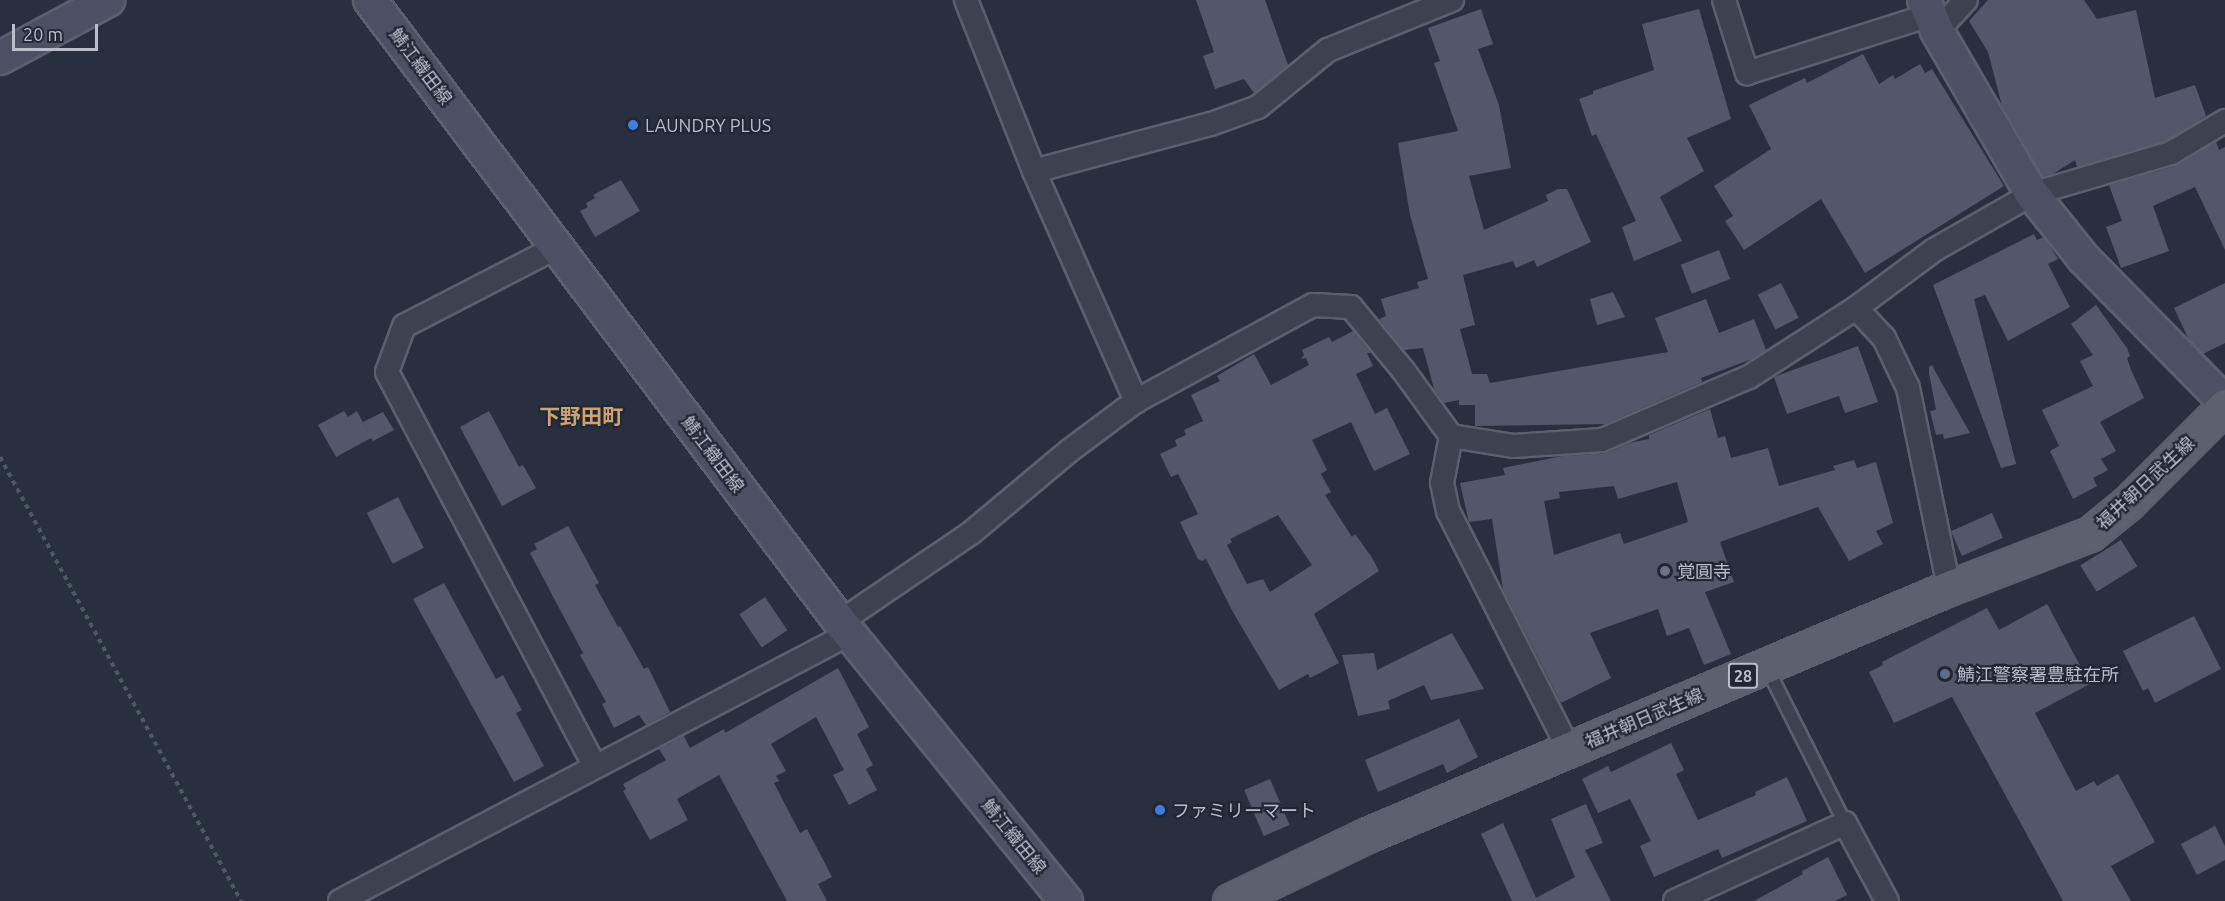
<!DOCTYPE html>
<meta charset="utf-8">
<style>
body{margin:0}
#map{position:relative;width:2225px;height:901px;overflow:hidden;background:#283040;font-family:Ubuntu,"Noto Sans JP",sans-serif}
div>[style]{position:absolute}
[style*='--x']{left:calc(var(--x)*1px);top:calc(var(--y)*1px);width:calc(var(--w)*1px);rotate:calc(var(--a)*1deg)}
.building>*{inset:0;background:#51586a;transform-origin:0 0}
.path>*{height:4px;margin-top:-2px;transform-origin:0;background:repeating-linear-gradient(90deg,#4a5b60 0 4.5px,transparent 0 9px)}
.roads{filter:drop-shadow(2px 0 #5a606d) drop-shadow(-2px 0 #5a606d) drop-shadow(0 2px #5a606d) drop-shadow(0 -2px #5a606d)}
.lane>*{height:12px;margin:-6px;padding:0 6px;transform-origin:6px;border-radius:6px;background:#3c4250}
.street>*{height:22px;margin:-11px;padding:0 11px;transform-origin:11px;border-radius:11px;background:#3c4250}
.secondary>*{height:32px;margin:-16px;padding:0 16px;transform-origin:16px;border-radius:16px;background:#4a5162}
.primary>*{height:33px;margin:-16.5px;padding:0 16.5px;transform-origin:16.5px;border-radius:16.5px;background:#5a616f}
.dots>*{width:16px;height:16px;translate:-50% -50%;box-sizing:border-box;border:3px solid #212735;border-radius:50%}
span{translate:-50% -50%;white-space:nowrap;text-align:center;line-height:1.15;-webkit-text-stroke:4.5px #212735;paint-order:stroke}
.shield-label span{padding:2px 4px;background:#212735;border:2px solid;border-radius:4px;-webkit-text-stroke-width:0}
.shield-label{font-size:16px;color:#b9beca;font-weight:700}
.street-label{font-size:18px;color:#b9beca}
.poi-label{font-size:18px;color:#b9beca}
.left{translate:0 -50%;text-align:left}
.quarter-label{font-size:21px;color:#cfa26f;font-weight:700}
.scale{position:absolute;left:12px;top:24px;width:86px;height:27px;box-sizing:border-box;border:3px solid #b9beca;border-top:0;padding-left:8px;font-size:18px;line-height:21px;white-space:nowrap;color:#b9beca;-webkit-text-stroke:4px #212735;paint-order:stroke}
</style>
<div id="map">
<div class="building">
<div style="clip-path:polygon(1196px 0,1265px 0,1288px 65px,1254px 93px,1244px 79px,1215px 89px,1203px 56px,1214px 52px)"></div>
<div style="clip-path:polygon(1988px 0,2084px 0,2097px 19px,2136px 10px,2155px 98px,2195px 85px,2206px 116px,2166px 141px,2077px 167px,2075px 160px,2053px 174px,2043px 177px,2002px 106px,1988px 52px,1969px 21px)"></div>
<div style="clip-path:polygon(1481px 9px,1493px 44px,1478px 49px,1499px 105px,1511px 168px,1469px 176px,1484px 230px,1548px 201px,1546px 195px,1558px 189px,1567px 189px,1591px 242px,1537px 267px,1534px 260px,1516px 268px,1513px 261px,1463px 275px,1475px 325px,1460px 329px,1472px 374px,1487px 374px,1490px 383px,1668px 352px,1655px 318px,1706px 299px,1719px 333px,1754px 319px,1766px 350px,1752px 359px,1701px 378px,1702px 382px,1605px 424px,1475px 426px,1475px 405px,1459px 405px,1459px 400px,1444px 403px,1434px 389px,1423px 348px,1404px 350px,1379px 319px,1386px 316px,1381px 299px,1419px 288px,1417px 282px,1428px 279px,1410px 215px,1398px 143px,1458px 131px,1434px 63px,1440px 61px,1428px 28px)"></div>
<div style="clip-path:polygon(1699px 9px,1731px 119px,1687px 138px,1704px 171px,1660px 197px,1682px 241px,1634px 261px,1622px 227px,1636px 221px,1596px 134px,1592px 136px,1579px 99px,1593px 94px,1593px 91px,1654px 70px,1642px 24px)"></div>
<div style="clip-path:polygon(1863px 54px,1879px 84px,1893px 75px,1895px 79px,1920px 64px,1925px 73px,1932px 69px,2004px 186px,1865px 273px,1821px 199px,1744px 250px,1725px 221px,1733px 216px,1714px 186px,1771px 149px,1749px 105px,1805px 78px,1807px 83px)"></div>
<div style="clip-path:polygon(2216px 142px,2219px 150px,2225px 147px,2225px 250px,2195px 187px,2153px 206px,2169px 251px,2121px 268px,2106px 227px,2122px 221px,2109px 185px,2175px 166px)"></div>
<div style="clip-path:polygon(621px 180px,640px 211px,595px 237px,580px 211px,588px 207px,586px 203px,595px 198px,593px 195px)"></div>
<div style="clip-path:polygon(2034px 234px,2037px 240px,2044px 237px,2058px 259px,2048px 264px,2070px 307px,2008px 341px,1985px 295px,1974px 299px,2016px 464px,2001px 468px,1933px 285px)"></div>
<div style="left:1719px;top:250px;width:31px;height:41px;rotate:69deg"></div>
<div style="left:1781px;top:283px;width:39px;height:26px;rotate:63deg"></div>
<div style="clip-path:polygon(2225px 283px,2225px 343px,2203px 354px,2189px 340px,2174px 308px)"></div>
<div style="clip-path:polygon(1613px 292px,1625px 317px,1597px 325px,1590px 299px)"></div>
<div style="clip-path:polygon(2096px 305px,2127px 348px,2130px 356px,2127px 358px,2131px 370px,2144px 398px,2100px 422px,2116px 451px,2101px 459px,2108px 470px,2093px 478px,2097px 486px,2073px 499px,2050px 451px,2059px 446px,2042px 410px,2093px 386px,2080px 361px,2093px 355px,2071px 324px)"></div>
<div style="clip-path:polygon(evenodd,1353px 331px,1371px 353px,1367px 353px,1373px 366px,1356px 374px,1375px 414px,1387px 408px,1410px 454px,1374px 471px,1351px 422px,1312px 440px,1327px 470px,1321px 474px,1331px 492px,1325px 495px,1352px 537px,1355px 534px,1371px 556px,1379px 571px,1314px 614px,1339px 663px,1310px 678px,1308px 674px,1279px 690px,1234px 614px,1206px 559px,1202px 561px,1198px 559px,1180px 522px,1198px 514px,1178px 474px,1171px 477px,1160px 454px,1177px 446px,1175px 440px,1186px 435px,1184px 430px,1203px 421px,1191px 395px,1220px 381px,1217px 376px,1254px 354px,1271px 385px,1309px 365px,1306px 358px,1301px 359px,1304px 355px,1302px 350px,1329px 337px,1332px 342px,1353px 331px,1278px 515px,1312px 565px,1270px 592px,1263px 579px,1247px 584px,1227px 545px,1232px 542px,1230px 539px,1278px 515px)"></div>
<div style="clip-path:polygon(1858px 346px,1878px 402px,1845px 413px,1839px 396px,1787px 414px,1774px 377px)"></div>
<div style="clip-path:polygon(1932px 365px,1935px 371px,1970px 433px,1944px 439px,1943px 434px,1936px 435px,1930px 411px,1936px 410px,1929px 373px,1929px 367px)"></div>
<div style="clip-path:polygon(evenodd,1710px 409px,1718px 438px,1725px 436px,1731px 458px,1768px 448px,1779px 486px,1835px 470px,1833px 466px,1854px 460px,1857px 468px,1876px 462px,1893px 523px,1876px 531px,1883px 544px,1849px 561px,1818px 507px,1720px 542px,1734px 582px,1705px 592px,1731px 654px,1704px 665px,1689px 628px,1667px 636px,1658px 609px,1590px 633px,1611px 678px,1561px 703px,1503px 589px,1492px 519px,1469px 522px,1460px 483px,1505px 475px,1503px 468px,1562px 456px,1607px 453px,1629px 443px,1649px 439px,1649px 435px,1710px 409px,1677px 482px,1688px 522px,1624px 544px,1620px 533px,1554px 555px,1544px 501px,1560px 498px,1559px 492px,1614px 486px,1618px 499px,1677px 482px)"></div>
<div style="clip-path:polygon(344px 411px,348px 417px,357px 411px,369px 434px,363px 422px,383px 412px,394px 430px,373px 441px,371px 438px,336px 457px,318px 425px)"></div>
<div style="clip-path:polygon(489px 411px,519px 467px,523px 465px,536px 488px,502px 506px,460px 427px)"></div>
<div style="left:398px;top:497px;width:57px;height:35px;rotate:63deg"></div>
<div style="left:1992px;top:513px;width:27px;height:45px;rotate:66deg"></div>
<div style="clip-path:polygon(568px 526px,599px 583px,595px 585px,618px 627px,620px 626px,644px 669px,648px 667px,670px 712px,646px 725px,639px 715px,614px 728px,602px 704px,606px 702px,580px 655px,583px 653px,530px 553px,537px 549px,534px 544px)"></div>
<div style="left:2121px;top:540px;width:31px;height:48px;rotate:58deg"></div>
<div style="clip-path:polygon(444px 583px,496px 679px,503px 675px,522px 710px,516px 713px,544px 766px,514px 782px,413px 599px)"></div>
<div style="left:765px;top:597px;width:40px;height:31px;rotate:56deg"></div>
<div style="clip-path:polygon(2047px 604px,2090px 684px,2035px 713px,2076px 791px,2094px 781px,2097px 786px,2118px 774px,2155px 842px,2111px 866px,2131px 901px,2063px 901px,1952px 697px,1894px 723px,1869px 672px,1883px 665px,1882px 662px,1987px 608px,1999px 630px)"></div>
<div style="clip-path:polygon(2194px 616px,2221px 669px,2155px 703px,2148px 688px,2143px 691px,2123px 651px)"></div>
<div style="clip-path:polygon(1452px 633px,1484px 689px,1431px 700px,1424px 685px,1388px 701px,1390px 709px,1358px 716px,1342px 655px,1374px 653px,1377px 670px)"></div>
<div style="clip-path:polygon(838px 668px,869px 727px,857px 734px,873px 765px,866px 769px,877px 790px,849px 805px,833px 775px,844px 770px,816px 717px,771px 744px,786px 771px,776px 776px,779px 781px,774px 783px,800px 833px,807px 829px,832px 877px,818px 884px,827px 901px,787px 901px,719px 775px,677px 799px,688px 820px,650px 840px,623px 791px,626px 789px,623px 784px,666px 760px,659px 749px,684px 736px,690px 748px,724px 729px,725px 733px)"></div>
<div style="clip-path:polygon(1459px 719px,1478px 757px,1447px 773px,1443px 764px,1378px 792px,1365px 760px)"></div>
<div style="clip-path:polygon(1671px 743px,1684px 770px,1676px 774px,1698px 820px,1756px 795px,1755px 792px,1787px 777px,1807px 821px,1722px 858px,1718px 849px,1654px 877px,1640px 846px,1651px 841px,1630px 799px,1598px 813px,1582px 779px,1608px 766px,1611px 772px)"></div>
<div style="left:1270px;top:779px;width:50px;height:28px;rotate:67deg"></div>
<div style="clip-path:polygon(1586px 804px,1603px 843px,1585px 850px,1611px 901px,1512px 901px,1481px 834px,1503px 823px,1536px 898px,1575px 877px,1551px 819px)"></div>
<div style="clip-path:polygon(2215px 826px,2225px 846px,2225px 860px,2197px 875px,2181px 844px)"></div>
<div style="clip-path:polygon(1828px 857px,1847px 895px,1835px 901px,1754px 901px,1803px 874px,1802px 871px)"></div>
</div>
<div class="path">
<div style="--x:0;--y:457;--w:505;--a:61.51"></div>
</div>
<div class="roads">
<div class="lane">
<div style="--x:1766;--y:666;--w:176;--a:63.3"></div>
</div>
<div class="street">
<div style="--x:966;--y:0;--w:184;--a:68.3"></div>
<div style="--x:1034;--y:171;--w:252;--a:66.1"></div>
<div style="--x:1724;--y:0;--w:77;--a:72.5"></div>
<div style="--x:1747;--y:73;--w:192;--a:-17.6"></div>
<div style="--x:1937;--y:31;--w:42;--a:-46.9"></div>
<div style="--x:1034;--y:171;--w:183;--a:-14.9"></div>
<div style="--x:1211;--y:124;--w:50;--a:-19.9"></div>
<div style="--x:1258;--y:107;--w:90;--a:-39.2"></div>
<div style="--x:1328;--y:50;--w:134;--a:-22"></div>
<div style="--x:557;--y:247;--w:172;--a:152.7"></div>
<div style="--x:404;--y:326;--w:49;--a:110.3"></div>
<div style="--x:387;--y:372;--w:446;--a:62.2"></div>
<div style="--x:1856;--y:308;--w:41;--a:47"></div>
<div style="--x:1884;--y:338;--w:55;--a:64.4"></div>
<div style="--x:1908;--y:388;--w:204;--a:78.4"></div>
<div style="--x:1451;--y:436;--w:48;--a:100.8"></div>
<div style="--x:1442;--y:483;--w:29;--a:78"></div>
<div style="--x:1448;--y:511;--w:267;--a:63.1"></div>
<div style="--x:340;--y:901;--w:570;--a:-27.69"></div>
<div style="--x:845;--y:636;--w:15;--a:-110"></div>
<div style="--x:840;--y:622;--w:158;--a:-34.2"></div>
<div style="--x:971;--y:533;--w:128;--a:-39.9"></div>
<div style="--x:1069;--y:451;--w:84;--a:-36.7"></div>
<div style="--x:1136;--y:401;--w:201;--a:-28.5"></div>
<div style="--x:1313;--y:305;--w:38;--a:3"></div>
<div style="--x:1351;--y:307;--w:82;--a:50.5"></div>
<div style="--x:1403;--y:370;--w:82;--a:54"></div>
<div style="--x:1451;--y:436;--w:64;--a:9"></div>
<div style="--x:1514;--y:446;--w:88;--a:-3.9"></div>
<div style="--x:1602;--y:440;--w:160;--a:-23.2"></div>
<div style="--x:1749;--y:377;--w:127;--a:-32.8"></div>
<div style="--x:1856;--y:308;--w:97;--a:-36.6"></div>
<div style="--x:1934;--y:250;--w:113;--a:-29.7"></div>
<div style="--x:2032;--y:194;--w:145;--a:-16.4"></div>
<div style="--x:2171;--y:153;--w:63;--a:-30.7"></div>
<div style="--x:1675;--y:901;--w:187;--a:-24.6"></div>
<div style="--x:1845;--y:823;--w:89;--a:61.7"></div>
</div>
<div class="secondary">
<div style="--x:370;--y:0;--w:780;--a:52.92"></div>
<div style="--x:840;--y:622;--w:359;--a:51"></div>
<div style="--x:1924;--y:0;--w:34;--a:67"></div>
<div style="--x:1937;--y:31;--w:189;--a:59.8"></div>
<div style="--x:2032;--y:194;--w:83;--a:51.3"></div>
<div style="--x:2084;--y:259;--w:201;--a:45.4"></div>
<div style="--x:0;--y:58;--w:123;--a:-28.2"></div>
</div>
<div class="primary">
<div style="--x:1230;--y:901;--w:150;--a:-25.7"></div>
<div style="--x:1365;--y:836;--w:634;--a:-23.01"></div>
<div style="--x:1949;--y:588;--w:151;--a:-21"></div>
<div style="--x:2090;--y:534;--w:49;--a:-39.2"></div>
<div style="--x:2128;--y:503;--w:137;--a:-45"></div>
</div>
</div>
<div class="dots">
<div style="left:633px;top:125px;background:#3f7fe0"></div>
<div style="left:1665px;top:571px;background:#6b7280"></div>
<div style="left:1945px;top:674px;background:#5c6f8a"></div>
<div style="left:1160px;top:810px;background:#3f7fe0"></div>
</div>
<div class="shield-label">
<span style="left:1743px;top:676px">28</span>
</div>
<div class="street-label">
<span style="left:421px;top:66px;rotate:53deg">鯖江織田線</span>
<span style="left:713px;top:454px;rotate:53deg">鯖江織田線</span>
<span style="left:2145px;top:483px;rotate:-43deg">福井朝日武生線</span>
<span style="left:1644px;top:718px;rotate:-23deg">福井朝日武生線</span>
<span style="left:1014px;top:836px;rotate:51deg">鯖江織田線</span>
</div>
<div class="poi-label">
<span class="left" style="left:645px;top:125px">LAUNDRY PLUS</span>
<span class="left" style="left:1677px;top:571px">覚圓寺</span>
<span class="left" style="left:1957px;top:674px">鯖江警察署豊駐在所</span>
<span class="left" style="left:1172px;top:810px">ファミリーマート</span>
</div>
<div class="quarter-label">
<span style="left:581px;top:416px">下野田町</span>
</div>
<div class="scale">20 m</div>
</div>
